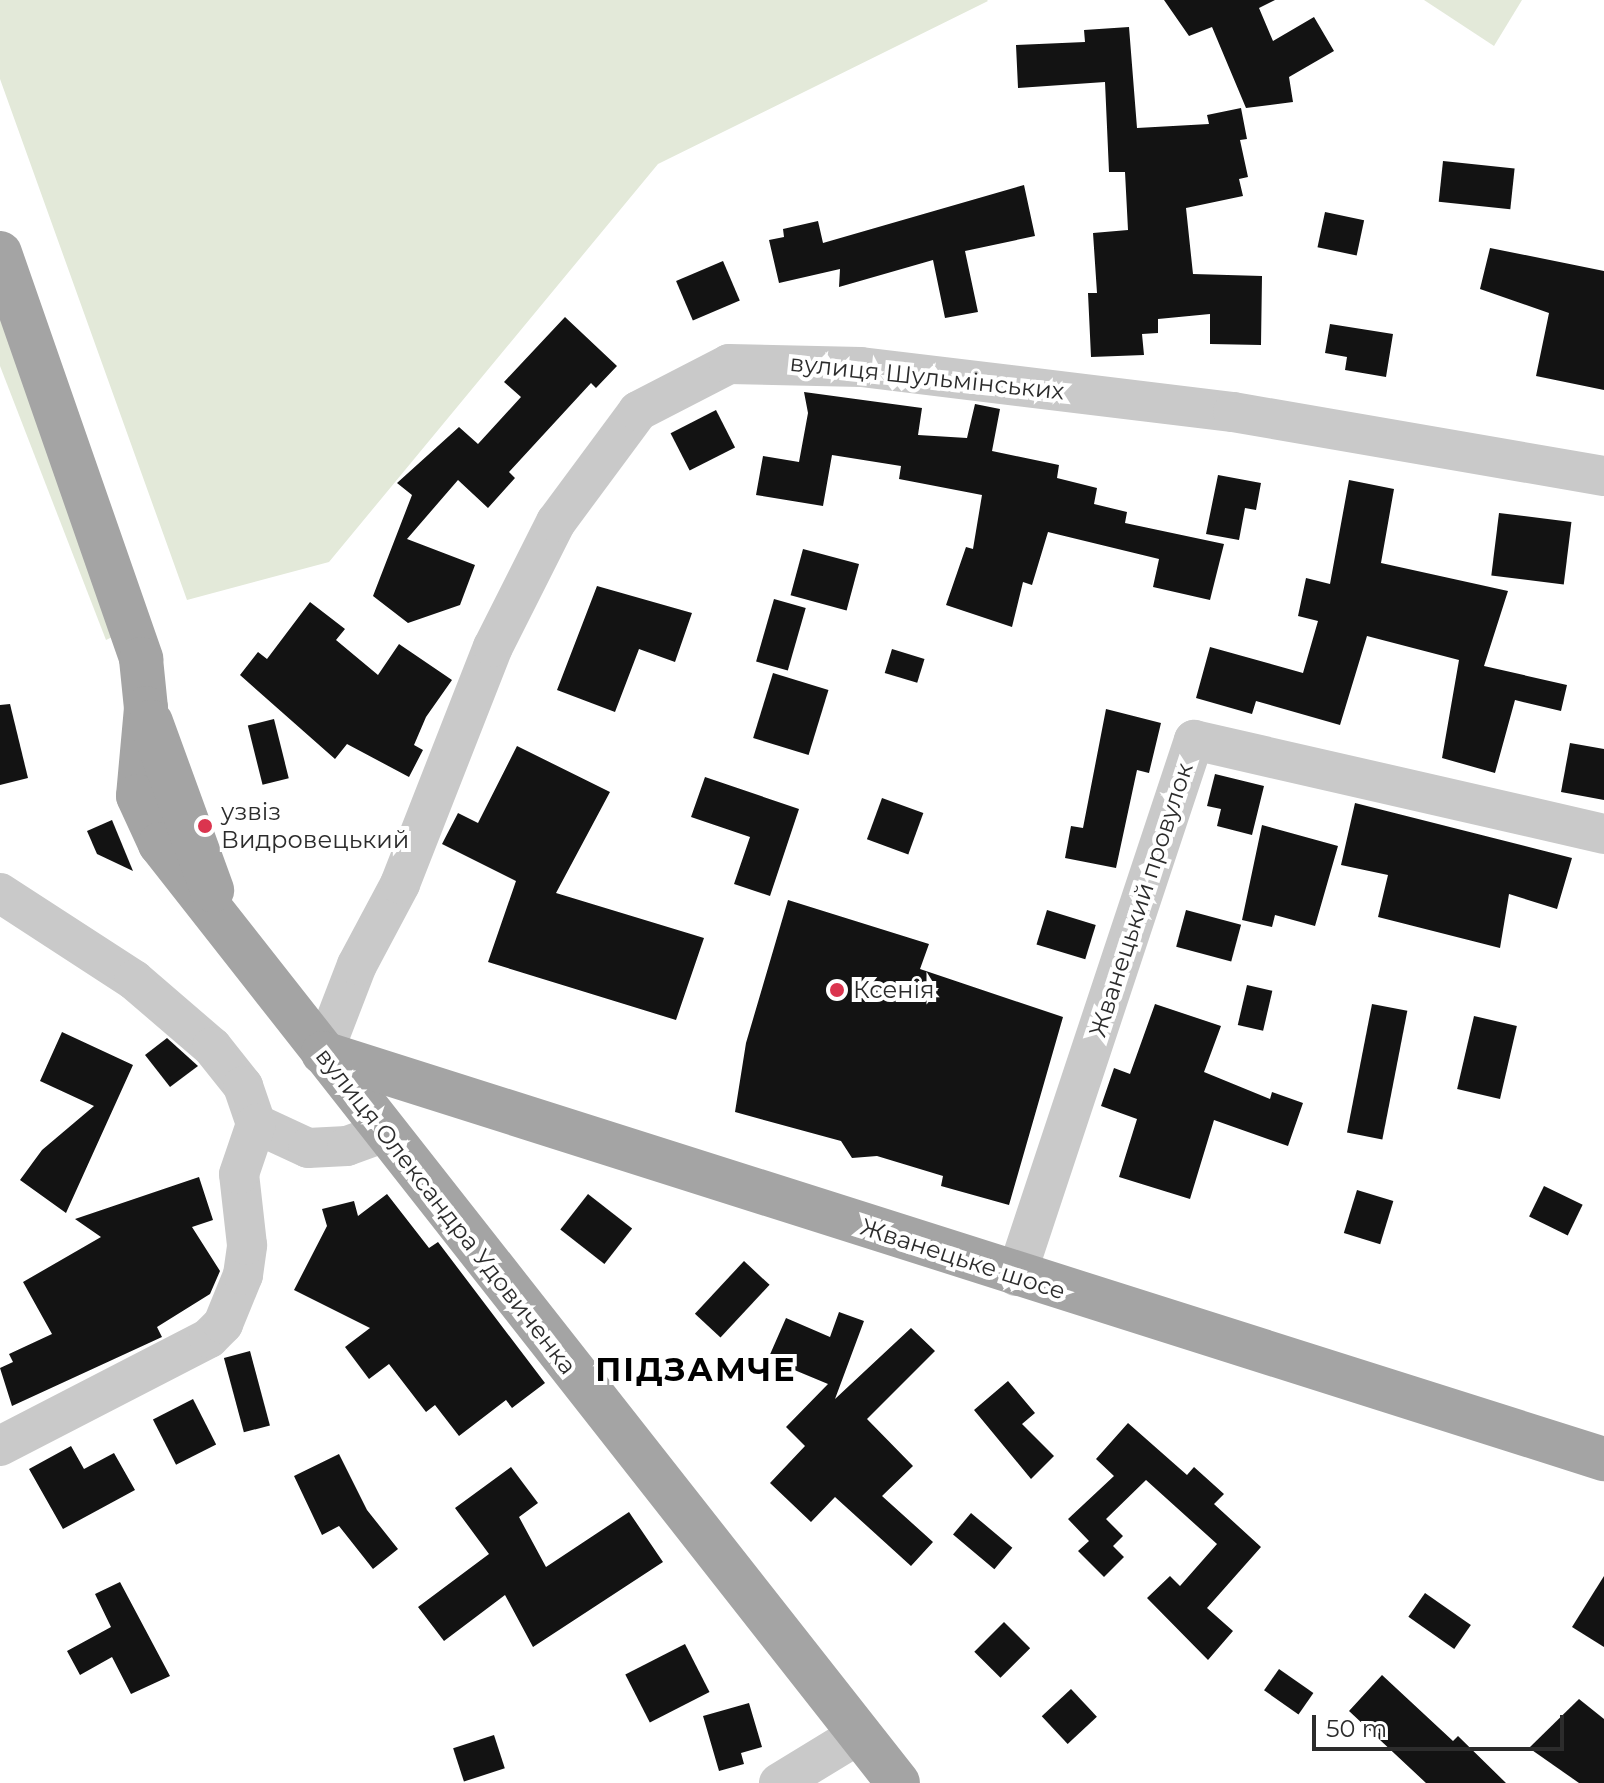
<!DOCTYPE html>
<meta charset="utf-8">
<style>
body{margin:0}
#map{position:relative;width:1604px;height:1783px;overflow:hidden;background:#fff;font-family:Montserrat,sans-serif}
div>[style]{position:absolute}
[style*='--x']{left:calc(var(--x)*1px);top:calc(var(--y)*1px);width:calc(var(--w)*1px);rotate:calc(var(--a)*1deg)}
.green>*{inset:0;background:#e3e9d9}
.building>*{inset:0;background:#131313;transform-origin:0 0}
.minor>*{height:40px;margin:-20px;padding:0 20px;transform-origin:20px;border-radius:20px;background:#c9c9c9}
.major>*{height:44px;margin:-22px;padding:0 22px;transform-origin:22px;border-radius:22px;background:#a4a4a4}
.dots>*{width:22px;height:22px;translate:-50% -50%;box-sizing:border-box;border:4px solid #fff;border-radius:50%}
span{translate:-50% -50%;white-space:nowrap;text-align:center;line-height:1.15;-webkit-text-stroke:8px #fff;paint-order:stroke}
.street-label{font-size:24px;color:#2c2c2c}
.poi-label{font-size:24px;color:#2c2c2c}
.left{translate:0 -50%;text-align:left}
.district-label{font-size:32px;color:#000;font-weight:700;letter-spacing:2px}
.scale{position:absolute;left:1312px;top:1715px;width:252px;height:36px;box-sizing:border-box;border:4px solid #2c2c2c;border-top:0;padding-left:10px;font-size:24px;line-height:28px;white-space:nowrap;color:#2c2c2c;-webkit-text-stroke:6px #fff;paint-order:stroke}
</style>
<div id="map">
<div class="green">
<div style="clip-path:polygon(0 0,987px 0,988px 1px,658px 164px,329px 562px,187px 600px,0 79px)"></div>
<div style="clip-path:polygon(1424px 0,1522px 0,1494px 46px)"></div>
<div style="clip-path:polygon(0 296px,131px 628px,106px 640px,0 366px)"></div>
</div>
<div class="building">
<div style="clip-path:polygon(1164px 0,1275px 0,1259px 8px,1273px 41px,1314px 17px,1334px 51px,1289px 77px,1293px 102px,1246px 108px,1212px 27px,1189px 36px)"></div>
<div style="clip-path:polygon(1129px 27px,1137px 128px,1209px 124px,1207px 115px,1241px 108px,1247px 139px,1240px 140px,1248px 177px,1239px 179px,1243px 196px,1186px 208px,1193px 274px,1262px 276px,1261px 345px,1210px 344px,1210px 314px,1158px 319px,1158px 333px,1142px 334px,1144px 355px,1091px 357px,1088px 293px,1097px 293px,1093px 233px,1128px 230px,1125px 172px,1109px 172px,1105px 82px,1018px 88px,1016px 45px,1085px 42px,1084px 30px)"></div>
<div style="left:1443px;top:161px;width:72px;height:41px;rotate:6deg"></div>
<div style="clip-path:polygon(1024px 185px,1035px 236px,965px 251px,978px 312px,945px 318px,933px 260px,839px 287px,840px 269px,779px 283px,769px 240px,784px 237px,783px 229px,818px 221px,823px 243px)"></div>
<div style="left:1325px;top:212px;width:40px;height:36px;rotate:12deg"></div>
<div style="clip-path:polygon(1490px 248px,1604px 271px,1604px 390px,1536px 376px,1549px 313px,1480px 289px)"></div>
<div style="left:723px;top:261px;width:43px;height:51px;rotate:67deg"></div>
<div style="clip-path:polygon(565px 317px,617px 366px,596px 388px,591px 383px,509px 472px,515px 478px,488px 508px,458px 480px,407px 539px,475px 565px,460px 605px,408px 623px,373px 596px,412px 495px,397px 483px,459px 427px,478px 444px,521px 397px,504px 382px)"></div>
<div style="clip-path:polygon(1330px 324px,1393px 334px,1386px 377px,1345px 370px,1347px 357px,1325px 353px)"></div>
<div style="clip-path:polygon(804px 392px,922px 408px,918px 435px,967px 438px,975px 404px,1000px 409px,992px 451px,1059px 465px,1057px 478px,1097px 488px,1094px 504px,1127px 512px,1125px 523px,1224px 544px,1210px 600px,1153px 587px,1159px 559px,1048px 532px,1032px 585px,1023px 582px,1012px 627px,946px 605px,966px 547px,973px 549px,982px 495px,899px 479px,901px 466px,832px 455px,823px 506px,756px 495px,763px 456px,799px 462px,808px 413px)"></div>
<div style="left:716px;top:410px;width:42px;height:51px;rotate:63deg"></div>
<div style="clip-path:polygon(1218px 475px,1261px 483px,1256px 510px,1245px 508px,1239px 540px,1206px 534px)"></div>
<div style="clip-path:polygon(1349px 480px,1394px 489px,1381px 563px,1508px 591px,1484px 666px,1567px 685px,1561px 711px,1515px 700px,1495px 773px,1442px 758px,1459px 660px,1367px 636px,1340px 725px,1256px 701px,1252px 714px,1196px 698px,1210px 647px,1303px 673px,1318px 621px,1298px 616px,1306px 578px,1330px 584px)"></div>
<div style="left:1499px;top:513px;width:73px;height:63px;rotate:7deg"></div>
<div style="left:803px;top:549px;width:58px;height:48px;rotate:15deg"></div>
<div style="clip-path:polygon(597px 586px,692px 613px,675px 662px,639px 649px,615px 712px,557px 690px)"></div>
<div style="left:774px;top:599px;width:33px;height:65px;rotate:16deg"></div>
<div style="clip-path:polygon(310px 602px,345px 629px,336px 640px,378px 675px,399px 644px,452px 680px,426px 717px,414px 745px,423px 750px,409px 777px,347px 744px,335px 759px,240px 675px,258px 652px,267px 659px)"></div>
<div style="left:892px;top:649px;width:34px;height:25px;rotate:17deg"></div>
<div style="left:773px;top:673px;width:58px;height:68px;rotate:17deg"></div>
<div style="clip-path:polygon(10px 704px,28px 778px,0 785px,0 705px)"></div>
<div style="clip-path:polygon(1106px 709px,1161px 723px,1149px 773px,1137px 770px,1116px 868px,1065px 858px,1071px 826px,1083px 828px)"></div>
<div style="left:274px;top:719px;width:61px;height:27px;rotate:76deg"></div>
<div style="clip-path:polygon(1570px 743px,1604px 749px,1604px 800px,1561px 792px)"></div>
<div style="clip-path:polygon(517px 746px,610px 792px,556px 893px,704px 938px,676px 1020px,488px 962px,516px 881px,442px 844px,458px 813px,478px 823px)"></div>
<div style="clip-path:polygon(1215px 774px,1264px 786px,1252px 835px,1217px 826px,1221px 809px,1207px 806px)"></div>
<div style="clip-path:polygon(705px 777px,799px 809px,770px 896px,734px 884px,750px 837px,691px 817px)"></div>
<div style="left:882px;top:798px;width:44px;height:44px;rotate:20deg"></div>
<div style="clip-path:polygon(1355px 803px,1572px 858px,1557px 909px,1509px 894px,1500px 948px,1378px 917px,1388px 875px,1341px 865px)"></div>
<div style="clip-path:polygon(112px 820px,133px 871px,97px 854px,87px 831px)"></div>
<div style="clip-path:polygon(1262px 825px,1338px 846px,1315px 926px,1275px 915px,1272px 927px,1242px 920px)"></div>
<div style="clip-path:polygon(788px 900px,929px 944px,920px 969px,1063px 1017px,1009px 1205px,941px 1186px,943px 1176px,877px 1156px,852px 1158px,841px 1141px,735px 1112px,746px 1043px)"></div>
<div style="left:1047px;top:910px;width:51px;height:36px;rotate:17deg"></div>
<div style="left:1186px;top:910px;width:57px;height:38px;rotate:15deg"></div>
<div style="left:1247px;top:985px;width:26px;height:41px;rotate:13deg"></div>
<div style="clip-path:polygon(1155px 1004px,1221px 1026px,1204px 1072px,1270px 1099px,1272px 1092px,1303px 1103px,1288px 1146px,1214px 1120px,1190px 1199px,1119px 1177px,1137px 1119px,1101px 1106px,1114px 1068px,1130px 1074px)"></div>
<div style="left:1372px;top:1004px;width:36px;height:131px;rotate:11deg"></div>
<div style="left:1474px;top:1016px;width:44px;height:75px;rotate:13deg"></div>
<div style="clip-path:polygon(62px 1032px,133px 1065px,66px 1213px,20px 1180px,42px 1150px,94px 1106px,40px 1081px)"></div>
<div style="clip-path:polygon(167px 1038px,198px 1066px,170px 1087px,145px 1055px)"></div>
<div style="clip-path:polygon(199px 1177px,213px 1220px,192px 1227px,220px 1271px,210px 1294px,157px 1327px,162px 1337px,12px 1406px,0 1368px,13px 1362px,9px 1354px,52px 1334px,23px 1282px,101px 1237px,75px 1219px)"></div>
<div style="left:1544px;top:1186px;width:43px;height:34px;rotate:26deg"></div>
<div style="left:1357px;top:1190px;width:38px;height:45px;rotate:17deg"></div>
<div style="clip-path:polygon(387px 1194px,429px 1248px,438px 1242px,545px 1383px,512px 1408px,506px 1400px,459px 1436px,435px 1405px,426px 1412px,389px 1364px,369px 1379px,345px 1347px,370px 1328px,294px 1290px,327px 1226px,322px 1209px,354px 1201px,358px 1216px)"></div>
<div style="left:588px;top:1194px;width:56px;height:45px;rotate:38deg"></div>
<div style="left:744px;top:1261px;width:35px;height:72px;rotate:43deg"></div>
<div style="clip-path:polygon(839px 1312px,864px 1321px,835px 1399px,911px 1328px,935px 1351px,867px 1419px,913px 1466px,882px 1496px,933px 1542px,911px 1566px,835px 1497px,811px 1522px,770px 1483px,805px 1446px,786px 1427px,828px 1384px,768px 1359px,786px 1318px,830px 1337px)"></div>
<div style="left:250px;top:1351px;width:77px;height:27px;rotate:75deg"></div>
<div style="clip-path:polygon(1008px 1381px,1035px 1413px,1022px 1424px,1054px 1456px,1031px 1479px,974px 1410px)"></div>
<div style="left:193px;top:1399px;width:51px;height:45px;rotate:63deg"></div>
<div style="clip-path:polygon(1128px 1423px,1187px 1475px,1194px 1467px,1224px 1494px,1214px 1504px,1261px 1547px,1207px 1608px,1233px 1631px,1208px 1660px,1147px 1598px,1170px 1576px,1180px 1586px,1217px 1544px,1146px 1480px,1106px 1519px,1123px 1536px,1113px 1546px,1124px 1557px,1104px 1577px,1078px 1551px,1089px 1541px,1068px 1519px,1114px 1476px,1096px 1459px)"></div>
<div style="clip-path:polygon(71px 1446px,84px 1469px,114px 1453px,135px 1490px,63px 1529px,29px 1469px)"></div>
<div style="clip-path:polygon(339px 1454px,367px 1510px,398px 1549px,373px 1569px,339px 1526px,322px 1535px,294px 1476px)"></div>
<div style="clip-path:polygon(511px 1467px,538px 1503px,519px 1517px,546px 1567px,629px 1512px,663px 1562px,533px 1647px,505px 1595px,444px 1641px,418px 1607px,489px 1554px,455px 1508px)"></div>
<div style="left:971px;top:1513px;width:54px;height:28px;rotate:40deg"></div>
<div style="clip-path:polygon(1604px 1576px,1604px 1647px,1572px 1627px)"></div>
<div style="clip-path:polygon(120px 1582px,170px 1676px,131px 1694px,112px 1657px,80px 1675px,67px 1651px,111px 1627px,95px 1594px)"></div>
<div style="left:1425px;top:1593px;width:56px;height:29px;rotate:35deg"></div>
<div style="left:1004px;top:1622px;width:37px;height:42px;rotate:45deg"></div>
<div style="left:685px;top:1644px;width:54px;height:67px;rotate:63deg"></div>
<div style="left:1279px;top:1669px;width:42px;height:26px;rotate:35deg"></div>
<div style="clip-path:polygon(1382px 1675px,1453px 1741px,1458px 1736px,1506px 1783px,1426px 1783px,1349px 1711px)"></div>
<div style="left:1071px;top:1689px;width:38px;height:40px;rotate:47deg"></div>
<div style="clip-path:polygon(1579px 1699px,1604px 1719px,1604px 1783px,1579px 1783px,1529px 1748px)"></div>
<div style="clip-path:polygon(749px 1703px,762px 1747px,741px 1753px,744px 1764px,719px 1771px,703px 1716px)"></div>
<div style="left:494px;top:1735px;width:35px;height:43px;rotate:72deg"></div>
</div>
<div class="minor">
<div style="--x:0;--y:893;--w:160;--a:33"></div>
<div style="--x:134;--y:980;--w:103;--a:40.7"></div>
<div style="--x:212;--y:1047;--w:50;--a:51.5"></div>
<div style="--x:243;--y:1086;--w:40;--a:71.1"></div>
<div style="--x:256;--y:1124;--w:57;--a:24.8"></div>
<div style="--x:308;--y:1148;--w:39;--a:-3"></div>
<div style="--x:347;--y:1146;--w:38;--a:-20"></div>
<div style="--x:323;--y:1053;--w:94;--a:-68.9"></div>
<div style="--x:357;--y:965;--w:92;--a:-62"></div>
<div style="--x:400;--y:884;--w:255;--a:-68.6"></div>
<div style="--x:493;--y:647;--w:140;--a:-63.3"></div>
<div style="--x:556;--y:522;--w:138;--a:-53.5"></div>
<div style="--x:638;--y:411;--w:102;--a:-27.3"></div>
<div style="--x:729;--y:364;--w:132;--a:1.3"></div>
<div style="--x:861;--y:367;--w:375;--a:6.9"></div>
<div style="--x:1233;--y:412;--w:376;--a:9.8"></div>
<div style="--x:1016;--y:1276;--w:565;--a:-71.63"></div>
<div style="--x:1194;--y:740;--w:421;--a:12.9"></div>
<div style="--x:0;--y:1446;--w:235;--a:-27.3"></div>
<div style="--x:209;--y:1338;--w:20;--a:-45"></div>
<div style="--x:223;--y:1324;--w:53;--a:-67.8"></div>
<div style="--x:243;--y:1275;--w:30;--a:-82"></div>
<div style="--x:247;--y:1245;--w:71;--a:-96.4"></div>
<div style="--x:239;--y:1174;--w:53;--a:-71.2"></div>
<div style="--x:779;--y:1783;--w:92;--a:-31.3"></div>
</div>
<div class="major">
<div style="--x:0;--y:253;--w:430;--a:70.8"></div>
<div style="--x:141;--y:659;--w:49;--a:84.2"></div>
<div style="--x:146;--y:708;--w:88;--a:95.2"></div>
<div style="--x:138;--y:796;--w:53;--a:65.4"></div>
<div style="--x:160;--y:844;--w:1194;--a:51.83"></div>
<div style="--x:151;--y:722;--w:179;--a:70"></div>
<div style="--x:323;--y:1053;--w:1344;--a:17.59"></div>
</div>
<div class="dots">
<div style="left:205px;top:826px;background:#db354f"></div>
<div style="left:837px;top:990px;background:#db354f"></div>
</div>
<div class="street-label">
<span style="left:927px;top:377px;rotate:6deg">вулиця Шульмінських</span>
<span style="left:1141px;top:900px;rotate:-72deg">Жванецький провулок</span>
<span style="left:446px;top:1211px;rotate:52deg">вулиця Олександра Удовиченка</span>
<span style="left:963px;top:1259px;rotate:18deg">Жванецьке шосе</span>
</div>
<div class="poi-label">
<span class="left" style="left:221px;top:826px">узвіз<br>Видровецький</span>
<span class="left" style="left:853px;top:990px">Ксенія</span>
</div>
<div class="district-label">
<span style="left:696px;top:1370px">ПІДЗАМЧЕ</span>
</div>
<div class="scale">50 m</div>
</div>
